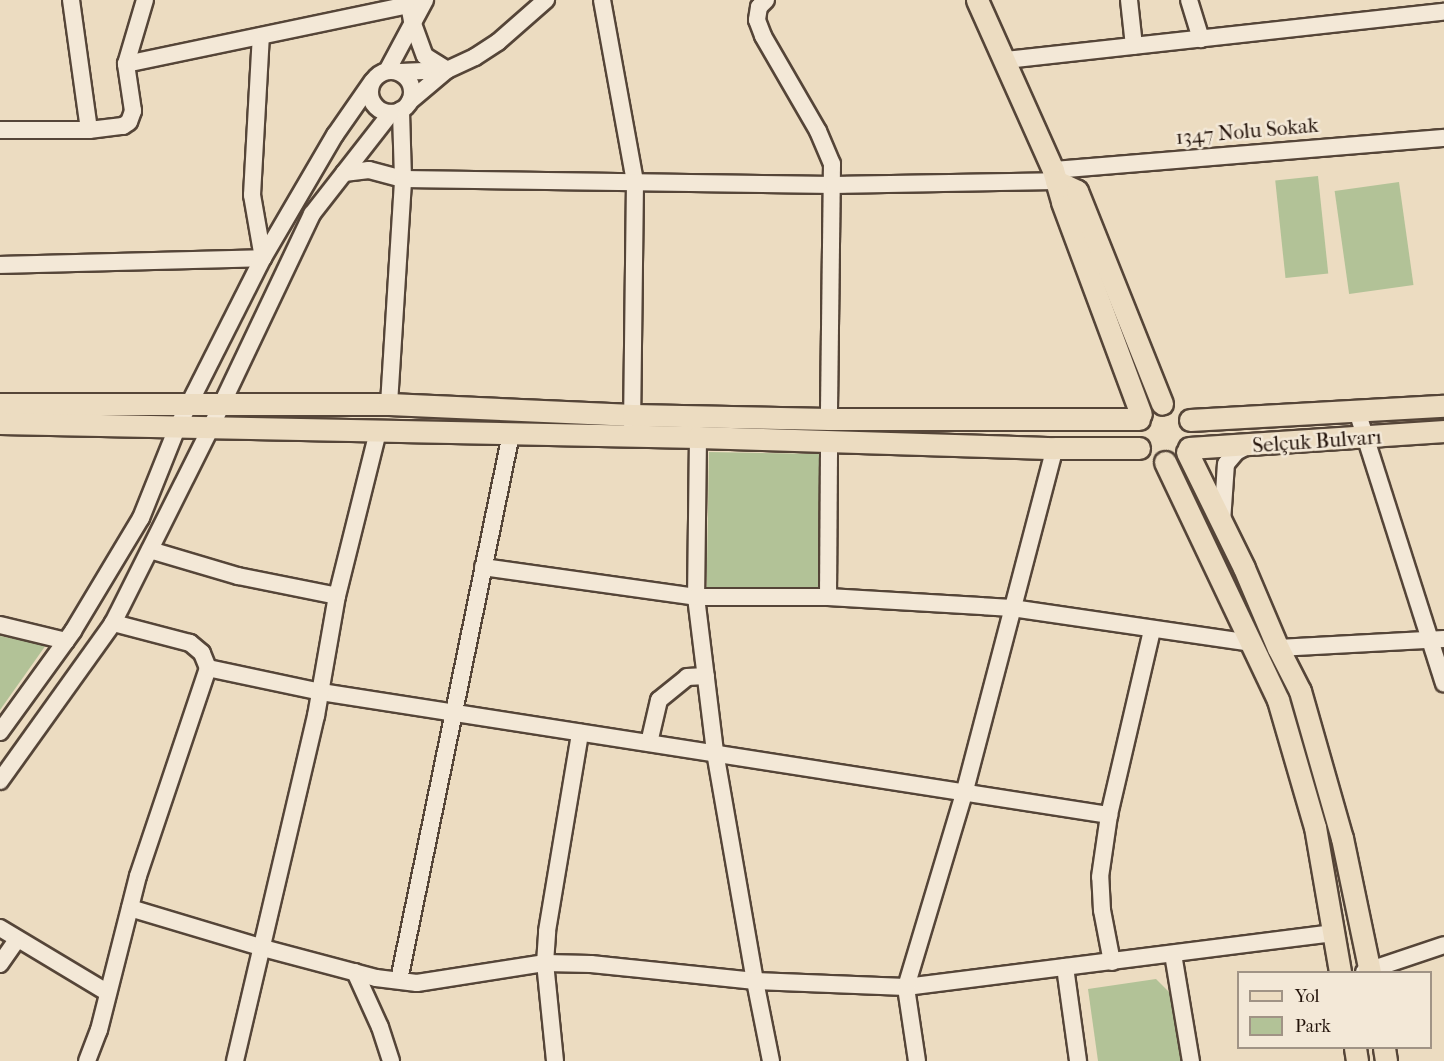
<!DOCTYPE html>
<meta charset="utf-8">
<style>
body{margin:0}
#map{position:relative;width:1444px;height:1061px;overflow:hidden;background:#ecdcc1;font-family:"IM FELL French Canon",serif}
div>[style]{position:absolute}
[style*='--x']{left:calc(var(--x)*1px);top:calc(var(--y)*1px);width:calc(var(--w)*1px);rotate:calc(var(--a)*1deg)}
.green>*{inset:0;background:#b2c297;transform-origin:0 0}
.roads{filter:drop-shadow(2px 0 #554538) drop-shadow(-2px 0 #554538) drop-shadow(0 2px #554538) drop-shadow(0 -2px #554538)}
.minor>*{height:16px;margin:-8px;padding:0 8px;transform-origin:8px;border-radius:8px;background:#f3e8d7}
.minor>.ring{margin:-8px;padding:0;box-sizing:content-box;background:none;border:16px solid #f3e8d7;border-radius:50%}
.major>*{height:21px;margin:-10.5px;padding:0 10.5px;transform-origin:10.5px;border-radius:10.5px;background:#ecdcc1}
span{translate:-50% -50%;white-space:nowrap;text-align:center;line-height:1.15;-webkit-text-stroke:5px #f3e8d7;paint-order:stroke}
.street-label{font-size:21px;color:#23130a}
.legend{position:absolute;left:1237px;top:971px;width:195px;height:78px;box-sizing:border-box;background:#f3e8d7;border:2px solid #a09385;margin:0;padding:8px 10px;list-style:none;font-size:18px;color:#23130a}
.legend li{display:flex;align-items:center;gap:12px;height:30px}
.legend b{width:30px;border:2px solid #a09385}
</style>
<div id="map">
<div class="green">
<div style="left:1318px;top:176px;width:98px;height:43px;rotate:84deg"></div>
<div style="left:1399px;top:182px;width:104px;height:65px;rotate:82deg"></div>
<div style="left:709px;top:452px;width:114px;height:137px;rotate:1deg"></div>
<div style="clip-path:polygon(0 636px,46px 645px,0 710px)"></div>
<div style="clip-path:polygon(1156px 979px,1171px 994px,1182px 1061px,1098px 1061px,1088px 989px)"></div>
</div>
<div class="roads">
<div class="minor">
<div style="--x:71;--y:0;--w:131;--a:82.1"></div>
<div style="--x:408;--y:0;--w:21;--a:79"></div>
<div style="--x:412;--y:21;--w:37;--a:70"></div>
<div style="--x:425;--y:56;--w:26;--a:32"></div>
<div style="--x:602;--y:0;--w:185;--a:79.7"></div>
<div style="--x:635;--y:182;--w:243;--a:90.7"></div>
<div style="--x:766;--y:0;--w:10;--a:135"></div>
<div style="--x:759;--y:7;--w:13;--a:99"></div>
<div style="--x:757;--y:20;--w:17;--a:69"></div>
<div style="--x:763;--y:36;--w:110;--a:59.9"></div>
<div style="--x:818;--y:131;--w:36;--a:67"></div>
<div style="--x:832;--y:164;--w:255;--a:90.7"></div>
<div style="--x:1129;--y:0;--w:46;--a:83.8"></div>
<div style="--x:1189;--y:0;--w:41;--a:72.9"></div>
<div style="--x:1006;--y:60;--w:441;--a:-6.3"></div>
<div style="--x:126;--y:64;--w:289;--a:-11.8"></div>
<div class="ring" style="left:370px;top:71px;width:26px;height:26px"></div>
<div style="--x:387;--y:71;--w:81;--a:-61.8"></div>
<div style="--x:400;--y:72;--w:47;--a:-2.4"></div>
<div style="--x:410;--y:101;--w:48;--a:-40"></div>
<div style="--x:447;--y:70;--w:31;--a:-25"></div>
<div style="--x:475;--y:57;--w:27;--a:-33"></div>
<div style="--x:498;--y:42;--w:64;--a:-41.2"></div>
<div style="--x:0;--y:130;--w:89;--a:0"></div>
<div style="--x:89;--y:130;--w:34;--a:-7"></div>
<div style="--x:123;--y:126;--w:7;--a:-34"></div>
<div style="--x:129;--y:122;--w:12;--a:-70"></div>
<div style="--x:133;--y:111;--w:48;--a:-98.5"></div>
<div style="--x:126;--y:64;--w:67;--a:-73.5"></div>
<div style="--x:1053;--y:170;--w:392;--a:-4.7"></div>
<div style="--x:344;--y:173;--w:25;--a:-7"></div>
<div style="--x:369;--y:170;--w:35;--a:15"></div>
<div style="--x:403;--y:179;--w:431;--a:0.8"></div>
<div style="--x:834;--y:185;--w:222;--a:-1"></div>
<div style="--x:0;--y:265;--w:263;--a:-1.5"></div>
<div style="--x:263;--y:258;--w:64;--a:-99.9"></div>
<div style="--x:252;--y:195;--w:159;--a:-86.8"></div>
<div style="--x:389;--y:404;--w:225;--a:-86.4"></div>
<div style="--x:403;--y:179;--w:69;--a:-91.7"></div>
<div style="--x:1357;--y:411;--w:286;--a:72.3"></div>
<div style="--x:698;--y:437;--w:160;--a:90.7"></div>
<div style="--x:696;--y:597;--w:156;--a:83"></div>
<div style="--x:715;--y:752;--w:232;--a:80.1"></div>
<div style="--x:755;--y:981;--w:82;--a:78.7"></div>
<div style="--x:1222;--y:522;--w:58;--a:-86.1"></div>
<div style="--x:1226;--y:464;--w:16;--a:-50"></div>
<div style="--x:1236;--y:452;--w:15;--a:-28"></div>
<div style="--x:150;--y:550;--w:92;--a:16.5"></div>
<div style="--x:238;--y:576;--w:101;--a:11.4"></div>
<div style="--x:483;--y:567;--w:215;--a:8"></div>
<div style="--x:696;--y:597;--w:132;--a:0"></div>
<div style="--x:828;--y:597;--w:184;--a:3.4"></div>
<div style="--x:1012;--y:608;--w:243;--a:8.3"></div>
<div style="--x:828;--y:597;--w:157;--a:-89.6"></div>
<div style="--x:0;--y:625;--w:68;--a:13.6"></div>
<div style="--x:1278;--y:648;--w:166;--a:-3.1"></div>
<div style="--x:208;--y:668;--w:116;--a:12"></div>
<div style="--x:321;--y:692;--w:798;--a:8.87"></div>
<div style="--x:0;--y:732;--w:125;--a:-54.1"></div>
<div style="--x:73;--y:631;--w:132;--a:-59"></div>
<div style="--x:141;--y:518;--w:97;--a:-68.2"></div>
<div style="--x:177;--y:428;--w:191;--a:-63.2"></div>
<div style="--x:263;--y:258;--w:143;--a:-59.7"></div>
<div style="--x:335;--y:135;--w:65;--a:-55.1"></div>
<div style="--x:649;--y:743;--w:44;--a:-76.9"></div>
<div style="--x:659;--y:700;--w:36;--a:-39"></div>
<div style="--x:687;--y:677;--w:19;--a:-3"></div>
<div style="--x:0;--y:781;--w:194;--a:-54.4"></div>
<div style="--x:113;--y:623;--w:217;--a:-63.4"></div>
<div style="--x:210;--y:429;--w:238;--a:-64.6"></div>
<div style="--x:312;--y:214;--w:128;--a:-52"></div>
<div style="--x:130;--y:908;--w:139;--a:16.7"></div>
<div style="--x:263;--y:948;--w:117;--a:14.9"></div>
<div style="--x:376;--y:978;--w:41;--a:7"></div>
<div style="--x:417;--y:983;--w:130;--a:-8.9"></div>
<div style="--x:545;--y:963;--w:46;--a:1.2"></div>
<div style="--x:591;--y:964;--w:165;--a:5.9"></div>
<div style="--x:755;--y:981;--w:151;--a:2.3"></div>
<div style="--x:906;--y:987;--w:429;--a:-7.2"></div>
<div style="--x:0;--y:928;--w:126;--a:31"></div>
<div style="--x:1173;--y:954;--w:109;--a:80.5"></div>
<div style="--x:1112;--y:962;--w:53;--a:-100.9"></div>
<div style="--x:1102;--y:910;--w:33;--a:-93"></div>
<div style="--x:1100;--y:877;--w:63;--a:-81.7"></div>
<div style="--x:1109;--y:815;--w:190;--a:-76.9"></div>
<div style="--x:0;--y:964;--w:29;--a:-55"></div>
<div style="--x:1065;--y:967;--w:95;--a:82.1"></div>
<div style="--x:355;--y:972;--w:60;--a:65.6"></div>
<div style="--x:380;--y:1027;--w:36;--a:72"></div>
<div style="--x:1364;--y:972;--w:84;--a:-18.6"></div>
<div style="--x:399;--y:980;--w:557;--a:-78.41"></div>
<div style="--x:87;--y:1061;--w:33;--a:-69"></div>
<div style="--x:99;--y:1030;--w:159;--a:-75.8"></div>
<div style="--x:138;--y:876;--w:219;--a:-71.4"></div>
<div style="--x:208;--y:668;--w:16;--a:-112"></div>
<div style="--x:202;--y:653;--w:16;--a:-140"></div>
<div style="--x:190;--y:643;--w:80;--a:-165.4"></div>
<div style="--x:235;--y:1061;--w:354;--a:-76.8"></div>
<div style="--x:316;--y:716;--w:122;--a:-80.1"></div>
<div style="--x:337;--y:596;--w:170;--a:-76"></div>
<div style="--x:555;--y:1061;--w:99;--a:-95.8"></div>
<div style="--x:545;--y:963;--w:32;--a:-86"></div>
<div style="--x:547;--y:931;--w:201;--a:-80.5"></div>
<div style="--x:917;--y:1061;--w:75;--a:-98.5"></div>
<div style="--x:906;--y:987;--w:202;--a:-73.3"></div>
<div style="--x:964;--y:794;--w:358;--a:-75.3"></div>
</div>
<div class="major">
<div style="--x:977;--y:0;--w:186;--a:65.9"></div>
<div style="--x:1053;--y:170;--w:33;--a:74"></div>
<div style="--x:1062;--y:202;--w:226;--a:69.6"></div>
<div style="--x:1056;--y:181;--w:23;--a:25"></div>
<div style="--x:1077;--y:191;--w:229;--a:68.2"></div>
<div style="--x:0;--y:404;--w:389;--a:0"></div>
<div style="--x:389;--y:404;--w:244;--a:2.6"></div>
<div style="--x:633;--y:415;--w:196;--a:1.2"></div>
<div style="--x:829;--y:419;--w:310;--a:0"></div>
<div style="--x:1190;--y:420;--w:254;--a:-3.2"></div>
<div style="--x:0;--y:423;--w:698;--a:1.15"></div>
<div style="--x:698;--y:437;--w:357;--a:1.8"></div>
<div style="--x:1055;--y:448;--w:84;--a:0"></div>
<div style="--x:1189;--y:448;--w:256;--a:-3.8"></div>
<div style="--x:1187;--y:452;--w:129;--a:63.8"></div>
<div style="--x:1244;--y:568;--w:87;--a:67"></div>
<div style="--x:1278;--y:648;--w:48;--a:62.9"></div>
<div style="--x:1300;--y:691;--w:153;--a:74.1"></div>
<div style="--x:1342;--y:838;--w:137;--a:78.2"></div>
<div style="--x:1165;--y:462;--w:263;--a:64.6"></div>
<div style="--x:1278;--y:700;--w:132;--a:73.8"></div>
<div style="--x:1315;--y:827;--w:147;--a:80.2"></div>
<div style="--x:1355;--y:1048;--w:13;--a:81"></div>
<div style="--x:1384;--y:1048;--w:13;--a:81"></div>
</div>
</div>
<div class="street-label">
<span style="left:1247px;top:131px;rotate:-5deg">1347 Nolu Sokak</span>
<span style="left:1317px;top:441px;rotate:-4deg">Selçuk Bulvarı</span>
</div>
<ul class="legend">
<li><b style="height:8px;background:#ecdcc1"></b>Yol</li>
<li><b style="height:16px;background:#b2c297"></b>Park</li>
</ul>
</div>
